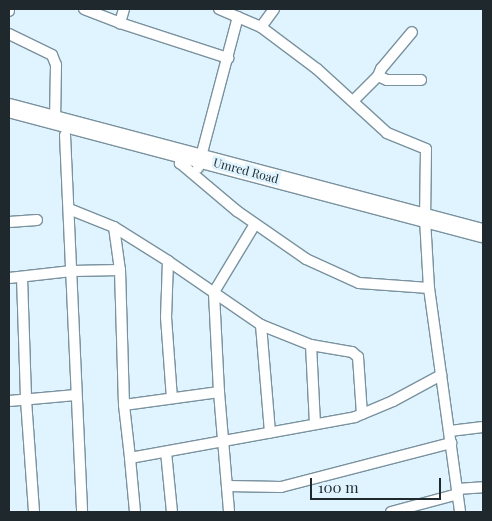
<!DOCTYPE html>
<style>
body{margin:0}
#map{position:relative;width:492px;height:521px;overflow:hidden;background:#dff4ff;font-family:"Playfair Display",serif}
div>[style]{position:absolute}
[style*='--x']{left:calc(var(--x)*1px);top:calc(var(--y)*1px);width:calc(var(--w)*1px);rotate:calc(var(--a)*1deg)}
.roads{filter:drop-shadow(1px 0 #7a929e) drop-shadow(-1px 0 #7a929e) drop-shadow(0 1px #7a929e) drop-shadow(0 -1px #7a929e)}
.street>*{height:10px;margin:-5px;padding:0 5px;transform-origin:5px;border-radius:5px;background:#fff}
.highway>*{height:18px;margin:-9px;padding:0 9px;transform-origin:9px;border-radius:9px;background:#fff}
span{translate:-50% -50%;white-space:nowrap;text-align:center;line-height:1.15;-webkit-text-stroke:5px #dff4ff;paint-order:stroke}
.street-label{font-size:12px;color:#1e282d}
.frame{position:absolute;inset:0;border:10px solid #1e282d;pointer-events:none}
.scale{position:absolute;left:310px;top:478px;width:131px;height:22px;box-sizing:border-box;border:2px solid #1e282d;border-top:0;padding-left:6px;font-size:15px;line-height:18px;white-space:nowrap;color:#1e282d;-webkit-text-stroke:4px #dff4ff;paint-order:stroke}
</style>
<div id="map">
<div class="roads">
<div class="street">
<div style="--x:84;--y:9;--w:39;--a:21"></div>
<div style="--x:124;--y:9;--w:15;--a:106"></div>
<div style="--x:120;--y:23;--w:114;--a:18"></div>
<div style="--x:219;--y:9;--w:46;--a:23.2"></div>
<div style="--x:261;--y:27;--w:22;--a:-54"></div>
<div style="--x:9;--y:11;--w:2;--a:-90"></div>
<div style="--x:261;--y:27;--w:70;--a:36.9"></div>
<div style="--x:317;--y:69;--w:95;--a:42.4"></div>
<div style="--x:387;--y:133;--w:42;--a:22.3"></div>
<div style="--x:426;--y:149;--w:70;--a:90.8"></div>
<div style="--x:425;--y:219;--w:69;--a:86.7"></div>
<div style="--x:429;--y:288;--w:226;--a:82.1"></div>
<div style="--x:9;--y:34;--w:48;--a:26"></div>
<div style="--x:52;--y:55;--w:11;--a:68"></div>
<div style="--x:56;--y:65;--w:56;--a:91"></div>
<div style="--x:378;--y:76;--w:10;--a:24"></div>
<div style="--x:387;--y:80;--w:34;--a:0"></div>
<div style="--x:353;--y:101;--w:35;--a:-45"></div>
<div style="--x:378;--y:76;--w:8;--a:-67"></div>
<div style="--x:381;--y:69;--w:48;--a:-50"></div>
<div style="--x:65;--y:135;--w:377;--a:87.4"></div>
<div style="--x:183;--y:155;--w:9;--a:111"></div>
<div style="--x:180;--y:163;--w:75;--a:40.1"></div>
<div style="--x:237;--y:211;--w:84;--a:34.8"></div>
<div style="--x:306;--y:259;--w:58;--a:24.4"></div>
<div style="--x:359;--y:283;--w:70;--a:4.1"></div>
<div style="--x:198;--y:168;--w:156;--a:-75.2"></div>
<div style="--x:69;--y:209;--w:48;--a:21.8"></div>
<div style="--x:114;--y:227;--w:64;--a:32.2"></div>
<div style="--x:168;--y:261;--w:113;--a:34.5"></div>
<div style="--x:261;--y:325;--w:54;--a:21.8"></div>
<div style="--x:9;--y:222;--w:28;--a:-4"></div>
<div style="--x:114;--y:227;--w:43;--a:82.1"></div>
<div style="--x:120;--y:270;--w:135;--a:88.3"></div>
<div style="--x:124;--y:405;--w:96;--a:-7.8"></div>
<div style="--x:219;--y:392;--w:100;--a:-92.9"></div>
<div style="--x:214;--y:292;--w:79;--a:-58.9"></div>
<div style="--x:168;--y:261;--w:56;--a:92"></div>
<div style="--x:166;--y:317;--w:81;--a:85.8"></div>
<div style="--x:22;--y:277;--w:123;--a:88.1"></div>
<div style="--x:26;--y:400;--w:112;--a:85.9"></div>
<div style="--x:9;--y:278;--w:63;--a:-6.3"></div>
<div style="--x:72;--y:271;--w:48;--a:-1.2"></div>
<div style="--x:261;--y:325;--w:108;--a:85.2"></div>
<div style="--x:219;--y:392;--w:120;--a:85.2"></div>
<div style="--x:9;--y:401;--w:67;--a:-5.1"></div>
<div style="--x:124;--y:405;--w:53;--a:83.5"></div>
<div style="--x:315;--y:424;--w:79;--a:-92.9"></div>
<div style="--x:311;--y:345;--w:42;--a:9.7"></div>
<div style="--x:352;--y:352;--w:8;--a:40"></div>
<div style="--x:358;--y:357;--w:57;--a:86"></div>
<div style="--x:450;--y:431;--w:33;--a:-7"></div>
<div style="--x:166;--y:452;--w:60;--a:84.3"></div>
<div style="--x:227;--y:486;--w:54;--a:1.1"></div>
<div style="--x:281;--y:487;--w:176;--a:-14.5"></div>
<div style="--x:457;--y:489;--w:26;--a:-4"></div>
<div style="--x:135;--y:512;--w:54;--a:-95.3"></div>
<div style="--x:130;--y:458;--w:229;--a:-10.3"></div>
<div style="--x:355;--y:417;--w:41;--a:-22.8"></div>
<div style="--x:393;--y:401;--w:55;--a:-28.4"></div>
<div style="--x:391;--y:512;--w:69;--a:-15"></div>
</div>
<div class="highway">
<div style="--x:9;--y:108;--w:490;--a:14.8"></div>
</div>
</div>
<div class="street-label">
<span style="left:246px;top:171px;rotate:15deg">Umred Road</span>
</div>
<div class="frame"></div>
<div class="scale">100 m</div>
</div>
